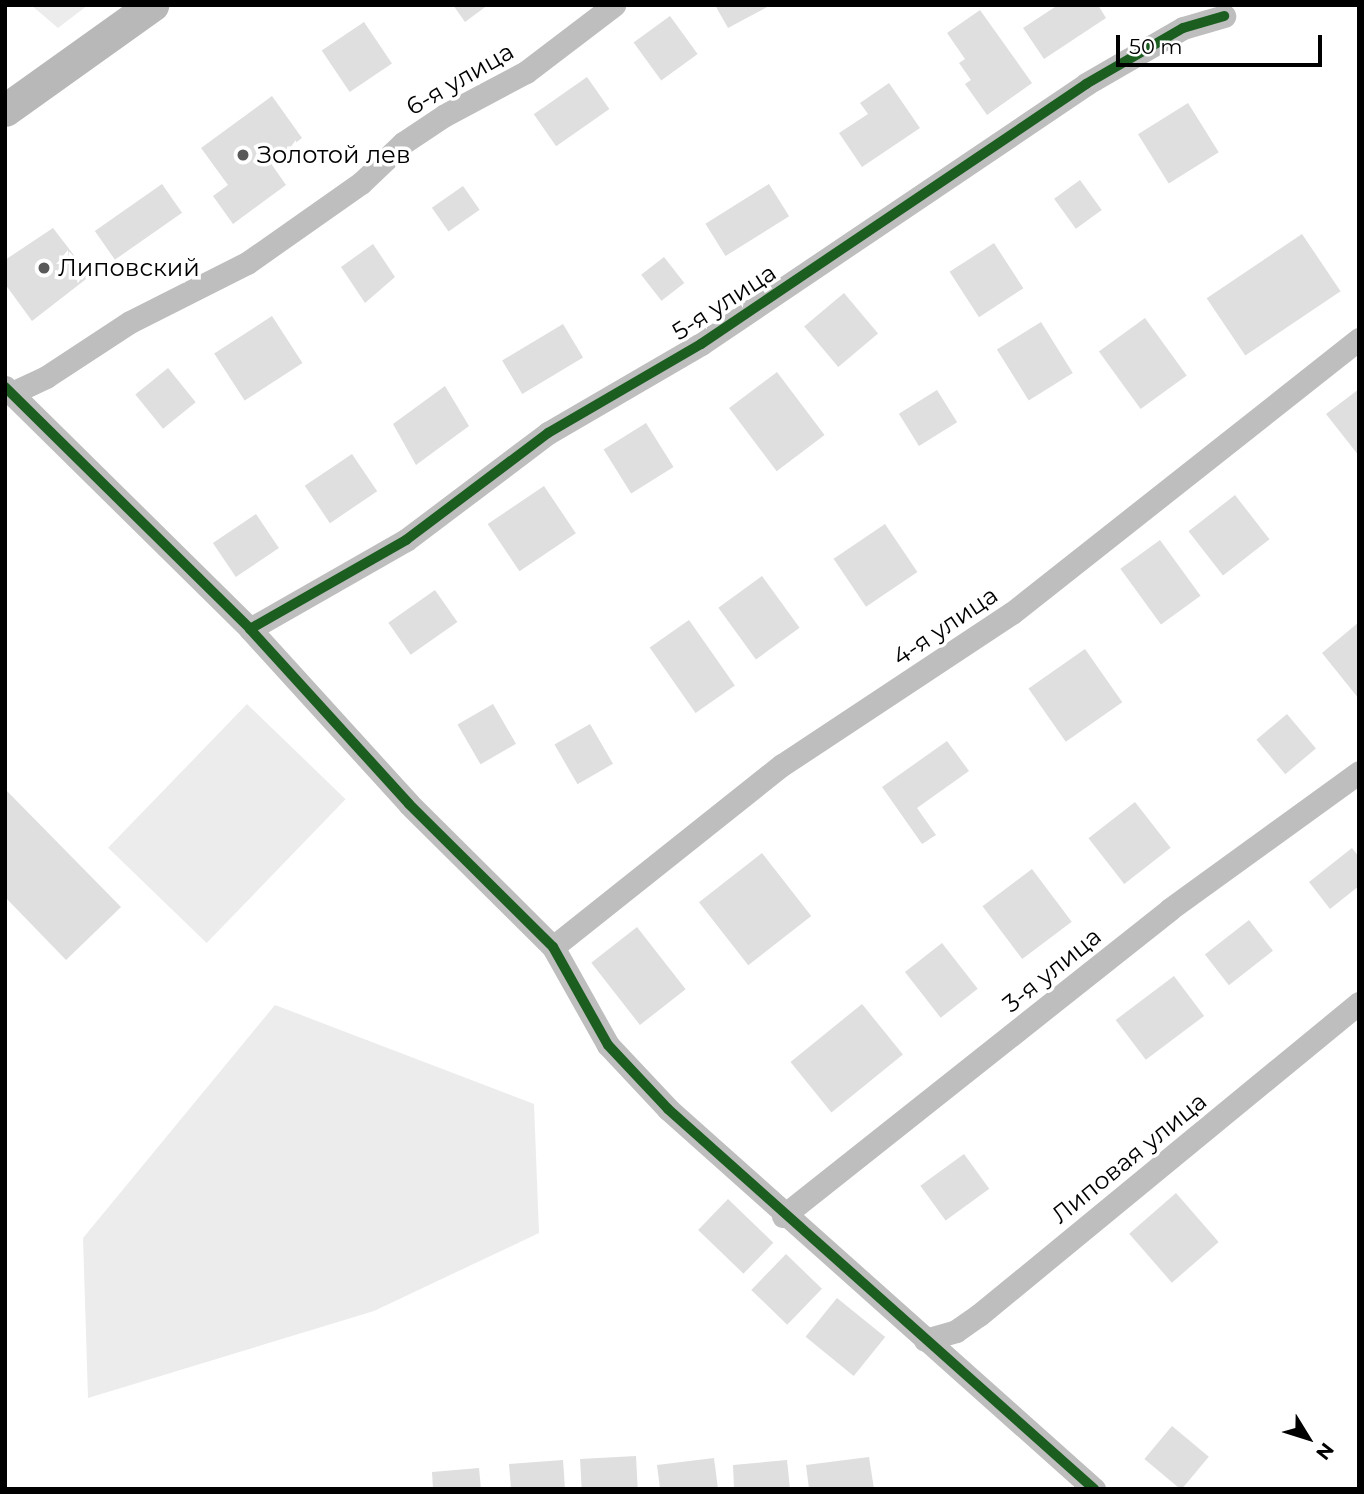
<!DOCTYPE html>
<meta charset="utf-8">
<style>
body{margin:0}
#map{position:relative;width:1364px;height:1494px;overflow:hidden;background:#fff;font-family:Montserrat,sans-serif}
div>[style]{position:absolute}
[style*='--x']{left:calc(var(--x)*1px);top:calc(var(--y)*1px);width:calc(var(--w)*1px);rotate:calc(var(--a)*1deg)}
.green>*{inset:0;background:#ececec;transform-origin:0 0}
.building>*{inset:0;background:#dfdfdf;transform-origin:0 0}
.street>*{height:23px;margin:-11.5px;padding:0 11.5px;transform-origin:11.5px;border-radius:11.5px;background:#bebebe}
.secondary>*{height:33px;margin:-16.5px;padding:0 16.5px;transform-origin:16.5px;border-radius:16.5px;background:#b8b8b8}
.cycleway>*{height:10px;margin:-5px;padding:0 5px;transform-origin:5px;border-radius:5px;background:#1b5e20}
.dots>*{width:19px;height:19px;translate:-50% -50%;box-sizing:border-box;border:4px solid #fff;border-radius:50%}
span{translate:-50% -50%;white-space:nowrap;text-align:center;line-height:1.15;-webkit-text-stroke:7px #fff;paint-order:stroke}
.street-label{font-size:24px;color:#000}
.poi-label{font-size:24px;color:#000}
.left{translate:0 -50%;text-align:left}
.frame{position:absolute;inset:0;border:7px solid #000;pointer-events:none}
.north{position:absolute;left:1273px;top:1403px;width:70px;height:70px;-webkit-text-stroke:5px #fff;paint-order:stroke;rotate:128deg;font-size:19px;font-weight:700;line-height:28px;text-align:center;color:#000}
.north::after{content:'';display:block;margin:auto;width:24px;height:32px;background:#000;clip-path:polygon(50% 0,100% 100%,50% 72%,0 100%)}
.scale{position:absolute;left:1116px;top:35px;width:206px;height:32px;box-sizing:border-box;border:4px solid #000;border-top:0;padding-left:9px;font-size:21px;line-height:24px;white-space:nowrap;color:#000;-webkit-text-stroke:5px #fff;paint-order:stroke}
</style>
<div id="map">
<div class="green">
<div style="clip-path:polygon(31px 5px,88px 5px,58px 28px)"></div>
<div style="left:247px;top:704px;width:137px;height:200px;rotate:44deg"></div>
<div style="clip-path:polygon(275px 1005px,534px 1104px,539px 1233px,374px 1311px,88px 1398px,83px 1238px)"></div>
</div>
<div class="building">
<div style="clip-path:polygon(453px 5px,488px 5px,465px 22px)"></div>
<div style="clip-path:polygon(715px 5px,771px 5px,728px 28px)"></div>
<div style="clip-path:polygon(1058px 5px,1098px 5px,1106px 18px,1044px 59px,1023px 28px)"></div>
<div style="clip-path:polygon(980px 10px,1032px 83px,987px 115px,965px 84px,971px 80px,959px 63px,965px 59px,947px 33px)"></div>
<div style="left:670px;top:16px;width:47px;height:45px;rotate:54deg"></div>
<div style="left:364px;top:22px;width:50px;height:51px;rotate:56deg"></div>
<div style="left:587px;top:77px;width:39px;height:65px;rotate:55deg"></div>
<div style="clip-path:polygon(889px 83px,920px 128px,862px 167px,839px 133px,868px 114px,860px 103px)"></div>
<div style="clip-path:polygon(272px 96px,302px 138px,270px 162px,286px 185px,233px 224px,213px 196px,228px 185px,201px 148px)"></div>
<div style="left:1188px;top:103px;width:58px;height:59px;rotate:58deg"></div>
<div style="left:1080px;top:180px;width:37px;height:32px;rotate:54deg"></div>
<div style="left:162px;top:184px;width:35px;height:82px;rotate:55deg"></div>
<div style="left:769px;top:184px;width:38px;height:75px;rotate:58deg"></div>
<div style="left:463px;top:186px;width:29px;height:38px;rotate:55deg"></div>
<div style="clip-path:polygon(53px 228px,90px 276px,32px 321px,5px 284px,5px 260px)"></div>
<div style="left:1302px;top:234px;width:69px;height:115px;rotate:56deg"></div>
<div style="left:994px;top:243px;width:54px;height:53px;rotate:57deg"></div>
<div style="clip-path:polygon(373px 244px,395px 277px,365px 303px,341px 267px)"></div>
<div style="left:664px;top:257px;width:33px;height:29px;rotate:52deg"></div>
<div style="left:844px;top:293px;width:53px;height:52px;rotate:50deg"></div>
<div style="left:272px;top:316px;width:56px;height:69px;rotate:57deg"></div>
<div style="left:1145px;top:318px;width:71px;height:57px;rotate:54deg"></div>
<div style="left:1041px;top:322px;width:60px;height:52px;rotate:58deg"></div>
<div style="left:563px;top:324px;width:39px;height:71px;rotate:59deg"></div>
<div style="left:168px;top:368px;width:44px;height:42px;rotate:51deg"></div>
<div style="left:777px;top:372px;width:79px;height:60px;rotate:53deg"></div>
<div style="clip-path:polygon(445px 386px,469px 426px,416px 465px,393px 424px)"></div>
<div style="clip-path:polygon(1359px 389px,1359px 456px,1326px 414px)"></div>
<div style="left:937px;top:390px;width:38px;height:45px;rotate:58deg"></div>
<div style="left:646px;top:423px;width:52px;height:50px;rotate:58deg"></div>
<div style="left:352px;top:454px;width:45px;height:57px;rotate:56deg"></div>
<div style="left:544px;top:486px;width:57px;height:68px;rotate:56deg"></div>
<div style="left:1235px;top:495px;width:56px;height:59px;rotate:52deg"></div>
<div style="left:256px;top:514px;width:41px;height:52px;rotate:56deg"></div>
<div style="left:885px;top:524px;width:58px;height:62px;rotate:56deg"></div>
<div style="left:1160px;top:540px;width:69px;height:49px;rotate:54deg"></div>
<div style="left:762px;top:576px;width:64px;height:54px;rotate:54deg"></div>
<div style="left:435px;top:590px;width:39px;height:57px;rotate:55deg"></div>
<div style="left:689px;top:620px;width:80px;height:48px;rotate:55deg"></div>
<div style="clip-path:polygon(1359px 622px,1359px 699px,1322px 653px)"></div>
<div style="left:1085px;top:649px;width:65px;height:69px;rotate:55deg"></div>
<div style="left:493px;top:704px;width:46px;height:41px;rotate:60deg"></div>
<div style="left:1287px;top:714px;width:45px;height:40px;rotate:50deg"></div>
<div style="left:590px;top:724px;width:46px;height:41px;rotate:60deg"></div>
<div style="clip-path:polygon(947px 741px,969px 771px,917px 808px,936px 835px,922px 844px,882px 787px)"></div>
<div style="clip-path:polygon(5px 789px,121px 907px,66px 960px,5px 897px)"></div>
<div style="left:1135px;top:802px;width:58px;height:59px;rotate:52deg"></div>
<div style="clip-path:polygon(1352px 848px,1359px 857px,1359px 886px,1330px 909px,1309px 882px)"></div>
<div style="left:762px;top:853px;width:80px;height:80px;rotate:52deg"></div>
<div style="left:1032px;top:869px;width:66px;height:62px;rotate:53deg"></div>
<div style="left:1249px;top:920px;width:39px;height:56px;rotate:52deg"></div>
<div style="left:637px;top:927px;width:79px;height:58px;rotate:52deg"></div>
<div style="left:942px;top:943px;width:58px;height:47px;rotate:52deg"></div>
<div style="left:1174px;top:976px;width:50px;height:73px;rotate:53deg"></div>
<div style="left:862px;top:1004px;width:65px;height:92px;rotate:51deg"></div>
<div style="left:964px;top:1154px;width:43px;height:54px;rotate:54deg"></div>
<div style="left:1176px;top:1193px;width:65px;height:62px;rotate:49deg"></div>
<div style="left:728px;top:1199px;width:63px;height:43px;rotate:44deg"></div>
<div style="left:786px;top:1254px;width:50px;height:50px;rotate:44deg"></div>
<div style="left:837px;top:1298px;width:62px;height:50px;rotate:39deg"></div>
<div style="left:1172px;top:1426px;width:48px;height:43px;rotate:40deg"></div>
<div style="left:636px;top:1456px;width:33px;height:56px;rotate:87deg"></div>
<div style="clip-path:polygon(869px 1457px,874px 1489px,809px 1489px,806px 1465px)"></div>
<div style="clip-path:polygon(714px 1458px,718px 1489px,660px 1489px,657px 1465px)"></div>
<div style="clip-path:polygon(563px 1460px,565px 1489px,511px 1489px,509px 1464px)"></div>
<div style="clip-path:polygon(787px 1460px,790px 1489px,734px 1489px,733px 1465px)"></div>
<div style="clip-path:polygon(479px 1468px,481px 1489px,433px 1489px,432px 1472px)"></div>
</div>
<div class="street">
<div style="--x:5;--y:387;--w:344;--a:44.6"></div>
<div style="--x:250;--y:629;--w:236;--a:47.7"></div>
<div style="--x:409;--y:804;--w:203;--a:44.8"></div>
<div style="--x:553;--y:947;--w:112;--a:60.7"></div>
<div style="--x:608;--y:1045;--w:88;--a:46.8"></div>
<div style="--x:668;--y:1109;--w:571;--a:41.73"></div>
<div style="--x:12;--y:393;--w:38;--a:-25"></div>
<div style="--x:46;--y:377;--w:100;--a:-33.2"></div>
<div style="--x:130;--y:322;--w:131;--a:-26.8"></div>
<div style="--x:247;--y:263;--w:139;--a:-35.1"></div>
<div style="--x:361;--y:183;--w:58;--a:-43.6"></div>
<div style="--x:403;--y:143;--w:50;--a:-33.7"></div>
<div style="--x:445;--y:115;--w:92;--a:-28"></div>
<div style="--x:526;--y:72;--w:111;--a:-37.3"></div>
<div style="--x:250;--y:629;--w:180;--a:-29.7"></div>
<div style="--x:406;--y:540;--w:178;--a:-37"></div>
<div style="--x:548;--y:433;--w:177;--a:-30.2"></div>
<div style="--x:701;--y:344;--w:465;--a:-34"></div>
<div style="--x:1086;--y:84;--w:112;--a:-30"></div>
<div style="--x:1183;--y:28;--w:43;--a:-16.3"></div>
<div style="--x:553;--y:947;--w:293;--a:-38.5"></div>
<div style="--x:782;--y:765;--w:276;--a:-33.5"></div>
<div style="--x:1012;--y:613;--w:442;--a:-38.3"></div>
<div style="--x:783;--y:1216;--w:494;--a:-38.4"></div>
<div style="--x:1170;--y:909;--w:233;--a:-35.9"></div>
<div style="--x:925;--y:1340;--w:32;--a:-16"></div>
<div style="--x:956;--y:1331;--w:28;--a:-35"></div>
<div style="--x:979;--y:1315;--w:492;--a:-39.4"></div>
</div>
<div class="secondary">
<div style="--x:5;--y:110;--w:181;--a:-35.5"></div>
</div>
<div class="cycleway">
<div style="--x:5;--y:387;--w:344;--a:44.6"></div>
<div style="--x:250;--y:629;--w:236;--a:47.7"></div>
<div style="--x:409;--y:804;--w:203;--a:44.8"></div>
<div style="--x:553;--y:947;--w:112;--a:60.7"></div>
<div style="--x:608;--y:1045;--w:88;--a:46.8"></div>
<div style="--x:668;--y:1109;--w:571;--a:41.73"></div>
<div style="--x:250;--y:629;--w:180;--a:-29.7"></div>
<div style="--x:406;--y:540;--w:178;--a:-37"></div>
<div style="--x:548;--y:433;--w:177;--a:-30.2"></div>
<div style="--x:701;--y:344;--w:465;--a:-34"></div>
<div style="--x:1086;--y:84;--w:112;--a:-30"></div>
<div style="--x:1183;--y:28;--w:43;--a:-16.3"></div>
</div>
<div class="dots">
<div style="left:243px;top:155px;background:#595959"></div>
<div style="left:44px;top:268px;background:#595959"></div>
</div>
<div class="street-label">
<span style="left:460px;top:79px;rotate:-30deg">6-я улица</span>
<span style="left:724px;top:302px;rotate:-33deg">5-я улица</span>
<span style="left:945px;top:626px;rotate:-34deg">4-я улица</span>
<span style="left:1052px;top:970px;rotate:-39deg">3-я улица</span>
<span style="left:1129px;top:1158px;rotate:-39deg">Липовая улица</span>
</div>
<div class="poi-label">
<span class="left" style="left:257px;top:155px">Золотой лев</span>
<span class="left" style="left:58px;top:268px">Липовский</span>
</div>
<div class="frame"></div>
<div class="north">N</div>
<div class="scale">50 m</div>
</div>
